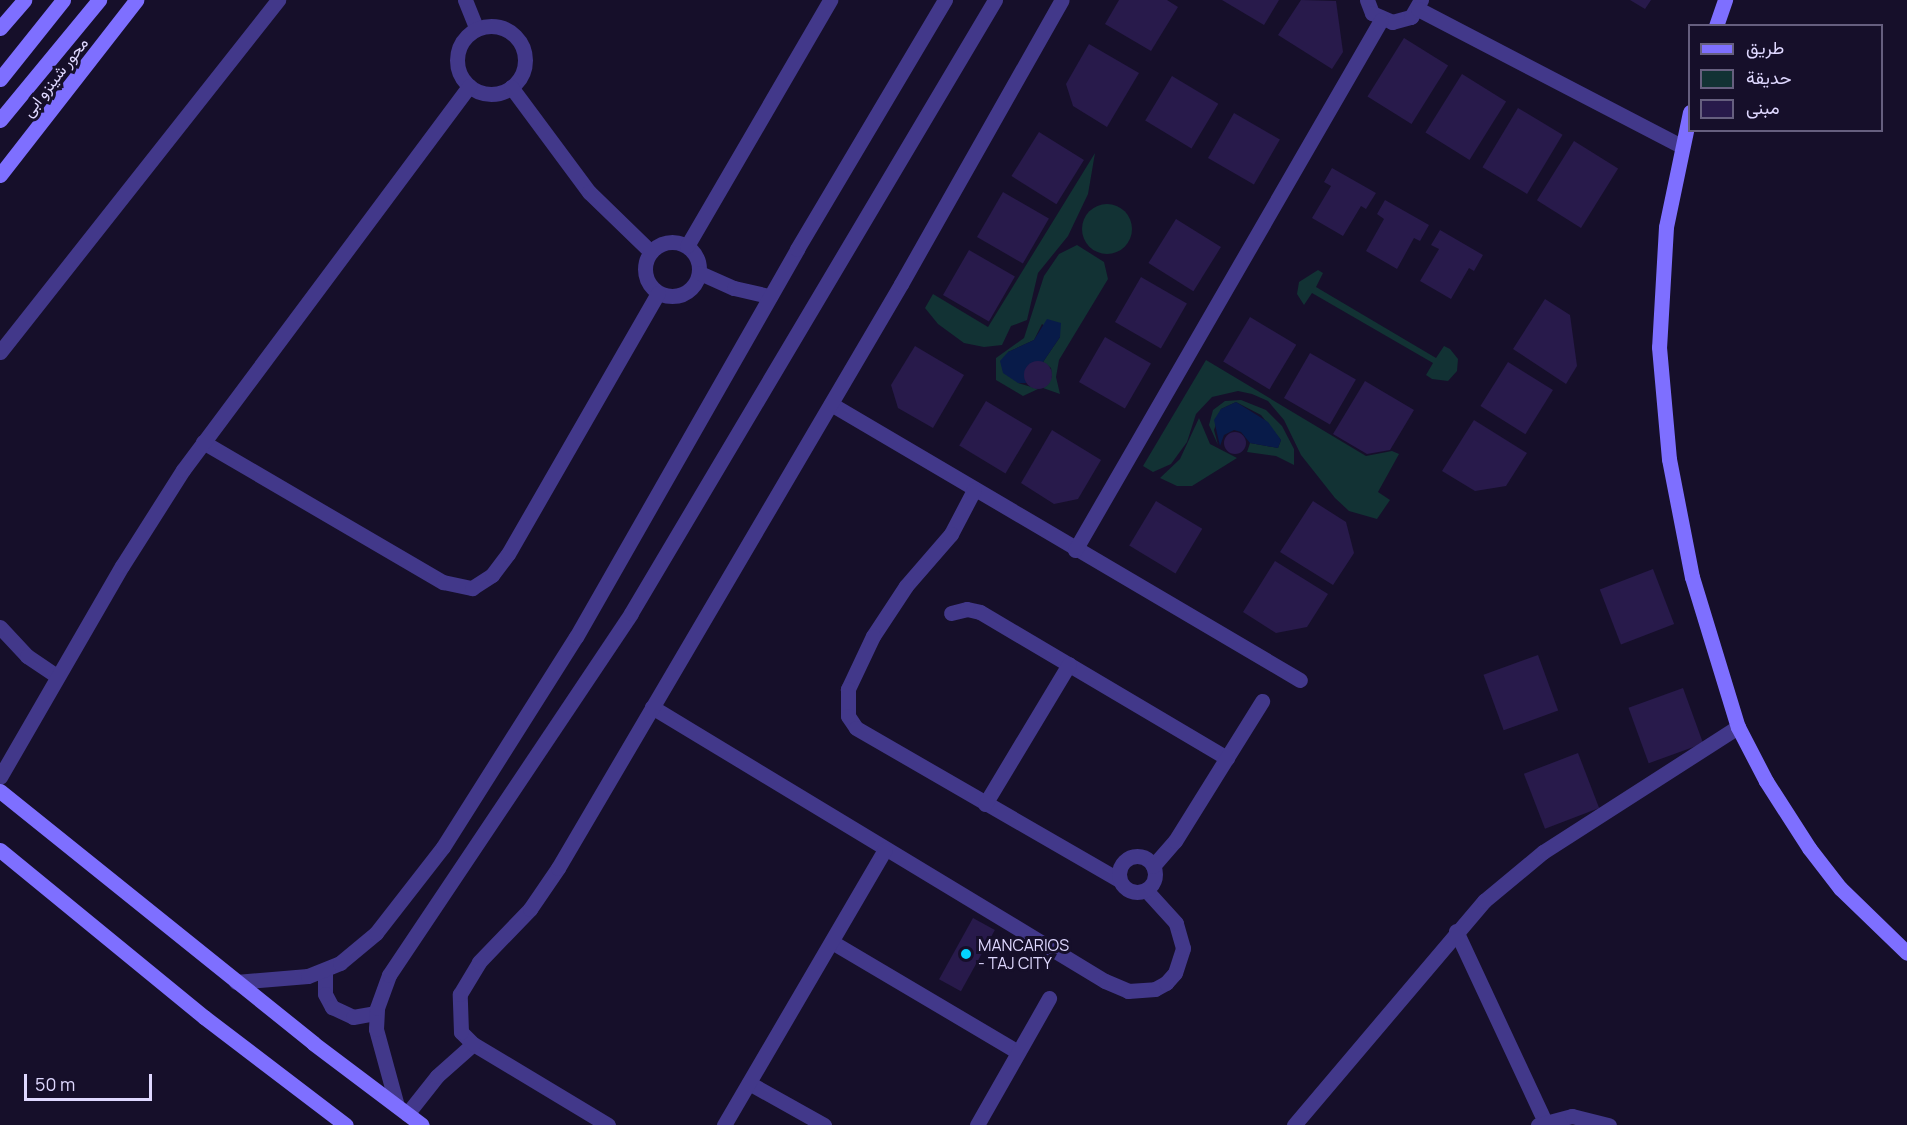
<!DOCTYPE html>
<meta charset="utf-8">
<style>
body{margin:0}
#map{position:relative;width:1907px;height:1125px;overflow:hidden;background:#160f2a;font-family:Manrope,Vazirmatn,sans-serif}
div>[style]{position:absolute}
[style*='--x']{left:calc(var(--x)*1px);top:calc(var(--y)*1px);width:calc(var(--w)*1px);rotate:calc(var(--a)*1deg)}
.green>*{inset:0;background:#123234}
.round{border-radius:50%}
.water>*{inset:0;background:#081b49}
.building>*{inset:0;background:#281a4b;transform-origin:0 0}
.street>*{height:15px;margin:-7.5px;padding:0 7.5px;transform-origin:7.5px;border-radius:7.5px;background:#42388a}
.street>.ring{margin:-7.5px;padding:0;box-sizing:content-box;background:none;border:15px solid #42388a;border-radius:50%}
.secondary>*{height:15px;margin:-7.5px;padding:0 7.5px;transform-origin:7.5px;border-radius:7.5px;background:#7e6fff}
.dots>*{width:16px;height:16px;translate:-50% -50%;box-sizing:border-box;border:3px solid #160f2a;border-radius:50%}
span{translate:-50% -50%;white-space:nowrap;text-align:center;line-height:1.15;-webkit-text-stroke:6px #160f2a;paint-order:stroke}
.street-label{font-size:16px;color:#dfd8ff}
.poi-label{font-size:16px;color:#dfd8ff}
.left{translate:0 -50%;text-align:left}
.legend{position:absolute;left:1688px;top:24px;width:195px;height:108px;box-sizing:border-box;background:#160f2a;border:2px solid #665f7f;margin:0;padding:8px 10px;list-style:none;font-size:18px;color:#dfd8ff}
.legend li{display:flex;align-items:center;gap:12px;height:30px}
.legend b{width:30px;border:2px solid #665f7f}
.scale{position:absolute;left:24px;top:1074px;width:128px;height:27px;box-sizing:border-box;border:3px solid #dfd8ff;border-top:0;padding-left:8px;font-size:18px;line-height:21px;white-space:nowrap;color:#dfd8ff;-webkit-text-stroke:4px #160f2a;paint-order:stroke}
</style>
<div id="map">
<div class="green">
<div style="clip-path:polygon(1095px 153px,1088px 194px,1068px 236px,1038px 273px,1027px 320px,1011px 326px,1002px 345px,984px 347px,964px 343px,938px 324px,925px 308px,933px 294px,988px 327px)"></div>
<div class="round" style="left:1082px;top:204px;width:50px;height:50px"></div>
<div style="clip-path:polygon(1077px 245px,1104px 262px,1108px 279px,1059px 360px,1056px 377px,1060px 394px,1043px 388px,1052px 377px,1051px 368px,1043px 362px,1060px 337px,1042px 324px,1034px 340px,1008px 352px,1018px 383px,1038px 389px,1023px 396px,996px 380px,996px 358px,1024px 338px,1044px 276px,1059px 254px)"></div>
<div style="clip-path:polygon(1318px 270px,1323px 273px,1316px 287px,1436px 358px,1444px 346px,1450px 349px,1458px 359px,1457px 371px,1448px 381px,1432px 379px,1426px 375px,1433px 363px,1312px 293px,1304px 305px,1297px 294px,1299px 282px)"></div>
<div style="clip-path:polygon(1206px 360px,1366px 456px,1392px 451px,1399px 454px,1378px 492px,1390px 500px,1377px 519px,1349px 511px,1335px 498px,1301px 455px,1284px 420px,1268px 401px,1252px 394px,1238px 391px,1212px 397px,1196px 414px,1187px 442px,1171px 464px,1153px 472px,1143px 466px)"></div>
<div style="clip-path:polygon(1241px 400px,1266px 410px,1282px 426px,1294px 449px,1294px 465px,1276px 456px,1247px 452px,1250px 443px,1278px 448px,1281px 440px,1261px 415px,1236px 402px,1221px 409px,1214px 430px,1218px 445px,1209px 425px,1213px 410px,1225px 401px)"></div>
<div style="clip-path:polygon(1199px 418px,1210px 444px,1237px 458px,1192px 486px,1177px 486px,1160px 478px,1180px 459px)"></div>
</div>
<div class="water">
<div style="clip-path:polygon(1047px 319px,1061px 323px,1060px 337px,1043px 362px,1027px 366px,1026px 383px,1018px 383px,1003px 373px,1000px 361px,1008px 352px,1034px 340px)"></div>
<div style="clip-path:polygon(1236px 402px,1268px 422px,1281px 440px,1278px 448px,1250px 443px,1241px 432px,1234px 430px,1224px 435px,1220px 446px,1214px 420px,1221px 409px)"></div>
</div>
<div class="building">
<div style="clip-path:polygon(1119px 0,1167px 0,1178px 7px,1151px 51px,1105px 24px)"></div>
<div style="clip-path:polygon(1222px 0,1279px 0,1264px 25px)"></div>
<div style="clip-path:polygon(1301px 0,1336px 1px,1343px 52px,1332px 69px,1278px 35px)"></div>
<div style="clip-path:polygon(1630px 0,1651px 0,1645px 9px)"></div>
<div style="left:1404px;top:38px;width:52px;height:69px;rotate:32deg"></div>
<div style="clip-path:polygon(1089px 44px,1139px 73px,1107px 127px,1073px 106px,1066px 84px)"></div>
<div style="left:1462px;top:74px;width:52px;height:69px;rotate:32deg"></div>
<div style="left:1172px;top:76px;width:54px;height:52px;rotate:31deg"></div>
<div style="left:1518px;top:108px;width:52px;height:69px;rotate:31deg"></div>
<div style="left:1234px;top:113px;width:53px;height:52px;rotate:30deg"></div>
<div style="left:1039px;top:132px;width:53px;height:52px;rotate:32deg"></div>
<div style="left:1574px;top:141px;width:52px;height:70px;rotate:32deg"></div>
<div style="clip-path:polygon(1332px 168px,1376px 193px,1366px 209px,1361px 206px,1343px 236px,1312px 218px,1331px 186px,1324px 182px)"></div>
<div style="left:1003px;top:192px;width:53px;height:52px;rotate:30deg"></div>
<div style="clip-path:polygon(1385px 200px,1429px 225px,1420px 241px,1414px 238px,1397px 269px,1366px 251px,1384px 219px,1377px 214px)"></div>
<div style="left:1176px;top:219px;width:53px;height:52px;rotate:32deg"></div>
<div style="clip-path:polygon(1440px 230px,1483px 255px,1474px 271px,1469px 268px,1451px 299px,1420px 281px,1439px 249px,1431px 245px)"></div>
<div style="left:969px;top:250px;width:53px;height:52px;rotate:30deg"></div>
<div style="left:1141px;top:277px;width:53px;height:52px;rotate:30deg"></div>
<div style="clip-path:polygon(1545px 299px,1570px 315px,1577px 366px,1566px 384px,1513px 349px)"></div>
<div style="left:1250px;top:317px;width:54px;height:52px;rotate:31deg"></div>
<div style="left:1105px;top:337px;width:53px;height:52px;rotate:30deg"></div>
<div style="clip-path:polygon(915px 346px,964px 375px,933px 428px,898px 408px,891px 385px)"></div>
<div style="left:1310px;top:353px;width:53px;height:52px;rotate:30deg"></div>
<div class="round" style="left:1024px;top:361px;width:28px;height:28px"></div>
<div style="left:1508px;top:362px;width:53px;height:52px;rotate:32deg"></div>
<div style="clip-path:polygon(1365px 381px,1414px 410px,1390px 450px,1367px 454px,1333px 434px)"></div>
<div style="left:986px;top:401px;width:54px;height:52px;rotate:31deg"></div>
<div style="clip-path:polygon(1474px 420px,1527px 453px,1506px 486px,1475px 491px,1442px 471px)"></div>
<div style="clip-path:polygon(1052px 430px,1101px 460px,1078px 499px,1054px 504px,1021px 483px)"></div>
<div class="round" style="left:1224px;top:432px;width:22px;height:22px"></div>
<div style="left:1156px;top:501px;width:54px;height:52px;rotate:31deg"></div>
<div style="clip-path:polygon(1313px 501px,1346px 522px,1354px 553px,1333px 585px,1280px 552px)"></div>
<div style="clip-path:polygon(1275px 561px,1328px 594px,1307px 627px,1276px 633px,1243px 612px)"></div>
<div style="left:1653px;top:569px;width:59px;height:57px;rotate:69deg"></div>
<div style="left:1538px;top:655px;width:59px;height:58px;rotate:70deg"></div>
<div style="left:1683px;top:688px;width:59px;height:58px;rotate:70deg"></div>
<div style="left:1578px;top:753px;width:59px;height:58px;rotate:69deg"></div>
<div style="left:973px;top:918px;width:25px;height:70px;rotate:29deg"></div>
</div>
<div class="street">
<div style="--x:465;--y:0;--w:31;--a:68"></div>
<div style="--x:1367;--y:0;--w:14;--a:69"></div>
<div style="--x:1372;--y:13;--w:22;--a:24"></div>
<div style="--x:1392;--y:22;--w:20;--a:-15"></div>
<div style="--x:1411;--y:17;--w:20;--a:-60"></div>
<div style="--x:1418;--y:9;--w:297;--a:27.5"></div>
<div class="ring" style="left:457px;top:26px;width:53px;height:53px"></div>
<div style="--x:511;--y:87;--w:131;--a:53.4"></div>
<div style="--x:589;--y:192;--w:86;--a:44.1"></div>
<div class="ring" style="left:645px;top:242px;width:39px;height:39px"></div>
<div style="--x:687;--y:246;--w:285;--a:-59.8"></div>
<div style="--x:700;--y:273;--w:37;--a:24"></div>
<div style="--x:734;--y:288;--w:37;--a:13"></div>
<div style="--x:0;--y:352;--w:449;--a:-51.7"></div>
<div style="--x:831;--y:404;--w:544;--a:30.48"></div>
<div style="--x:203;--y:442;--w:278;--a:30.3"></div>
<div style="--x:443;--y:582;--w:30;--a:12"></div>
<div style="--x:472;--y:588;--w:24;--a:-33"></div>
<div style="--x:492;--y:575;--w:26;--a:-53"></div>
<div style="--x:508;--y:554;--w:301;--a:-60.1"></div>
<div style="--x:974;--y:490;--w:50;--a:117.6"></div>
<div style="--x:951;--y:534;--w:69;--a:130.9"></div>
<div style="--x:906;--y:586;--w:60;--a:123.4"></div>
<div style="--x:873;--y:636;--w:59;--a:115.3"></div>
<div style="--x:848;--y:689;--w:27;--a:90"></div>
<div style="--x:848;--y:716;--w:14;--a:56"></div>
<div style="--x:856;--y:728;--w:304;--a:30"></div>
<div style="--x:1075;--y:550;--w:612;--a:-60"></div>
<div style="--x:951;--y:613;--w:16;--a:-14"></div>
<div style="--x:967;--y:609;--w:13;--a:13"></div>
<div style="--x:980;--y:612;--w:287;--a:30.6"></div>
<div style="--x:0;--y:627;--w:40;--a:47"></div>
<div style="--x:27;--y:656;--w:36;--a:34"></div>
<div style="--x:652;--y:707;--w:529;--a:31.17"></div>
<div style="--x:1105;--y:981;--w:25;--a:23"></div>
<div style="--x:1128;--y:991;--w:27;--a:-4"></div>
<div style="--x:1155;--y:989;--w:13;--a:-29"></div>
<div style="--x:1166;--y:983;--w:13;--a:-48"></div>
<div style="--x:1175;--y:973;--w:26;--a:-72"></div>
<div style="--x:1183;--y:948;--w:26;--a:-106"></div>
<div style="--x:1176;--y:923;--w:45;--a:-132.3"></div>
<div style="--x:0;--y:777;--w:244;--a:-60"></div>
<div style="--x:122;--y:566;--w:114;--a:-57.6"></div>
<div style="--x:183;--y:470;--w:479;--a:-53.3"></div>
<div style="--x:985;--y:804;--w:163;--a:-59"></div>
<div class="ring" style="left:1119px;top:856px;width:21px;height:21px"></div>
<div style="--x:1153;--y:866;--w:33;--a:-49"></div>
<div style="--x:1175;--y:841;--w:165;--a:-58.1"></div>
<div style="--x:1456;--y:931;--w:208;--a:65"></div>
<div style="--x:832;--y:942;--w:216;--a:30.6"></div>
<div style="--x:325;--y:971;--w:23;--a:90"></div>
<div style="--x:325;--y:994;--w:15;--a:62"></div>
<div style="--x:332;--y:1007;--w:23;--a:25"></div>
<div style="--x:353;--y:1017;--w:22;--a:-10"></div>
<div style="--x:236;--y:982;--w:72;--a:-4.8"></div>
<div style="--x:308;--y:976;--w:35;--a:-22"></div>
<div style="--x:340;--y:963;--w:47;--a:-39.8"></div>
<div style="--x:376;--y:933;--w:109;--a:-52.1"></div>
<div style="--x:443;--y:847;--w:249;--a:-57.7"></div>
<div style="--x:576;--y:637;--w:447;--a:-60.3"></div>
<div style="--x:797;--y:249;--w:290;--a:-59.3"></div>
<div style="--x:749;--y:1083;--w:86;--a:29.2"></div>
<div style="--x:397;--y:1106;--w:80;--a:-105.3"></div>
<div style="--x:376;--y:1029;--w:21;--a:-87"></div>
<div style="--x:377;--y:1008;--w:35;--a:-70"></div>
<div style="--x:389;--y:975;--w:435;--a:-56.2"></div>
<div style="--x:631;--y:613;--w:713;--a:-59.3"></div>
<div style="--x:407;--y:1114;--w:48;--a:-51.7"></div>
<div style="--x:437;--y:1076;--w:48;--a:-41.6"></div>
<div style="--x:608;--y:1125;--w:157;--a:-149"></div>
<div style="--x:473;--y:1044;--w:17;--a:-135"></div>
<div style="--x:461;--y:1032;--w:38;--a:-92"></div>
<div style="--x:460;--y:994;--w:37;--a:-59"></div>
<div style="--x:479;--y:962;--w:74;--a:-46.1"></div>
<div style="--x:530;--y:909;--w:50;--a:-55.7"></div>
<div style="--x:558;--y:868;--w:677;--a:-59.57"></div>
<div style="--x:901;--y:284;--w:326;--a:-60.5"></div>
<div style="--x:724;--y:1125;--w:319;--a:-59.7"></div>
<div style="--x:977;--y:1125;--w:146;--a:-60.4"></div>
<div style="--x:1294;--y:1125;--w:294;--a:-49.7"></div>
<div style="--x:1484;--y:901;--w:77;--a:-39.7"></div>
<div style="--x:1543;--y:852;--w:232;--a:-32.7"></div>
<div style="--x:1538;--y:1125;--w:35;--a:-15"></div>
<div style="--x:1572;--y:1116;--w:38;--a:14"></div>
</div>
<div class="secondary">
<div style="--x:1716;--y:26;--w:28;--a:-71"></div>
<div style="--x:0;--y:28;--w:37;--a:-49"></div>
<div style="--x:0;--y:79;--w:101;--a:-51.4"></div>
<div style="--x:1690;--y:112;--w:117;--a:101.8"></div>
<div style="--x:1666;--y:227;--w:120;--a:93.3"></div>
<div style="--x:1659;--y:347;--w:112;--a:84.9"></div>
<div style="--x:1669;--y:459;--w:120;--a:79"></div>
<div style="--x:1692;--y:577;--w:157;--a:73"></div>
<div style="--x:1738;--y:727;--w:61;--a:62.6"></div>
<div style="--x:1766;--y:781;--w:80;--a:57.3"></div>
<div style="--x:1809;--y:848;--w:51;--a:52.2"></div>
<div style="--x:1840;--y:888;--w:93;--a:44.1"></div>
<div style="--x:0;--y:120;--w:156;--a:-50.5"></div>
<div style="--x:0;--y:175;--w:222;--a:-52.1"></div>
<div style="--x:0;--y:791;--w:402;--a:38.8"></div>
<div style="--x:313;--y:1043;--w:136;--a:37"></div>
<div style="--x:0;--y:850;--w:264;--a:39.3"></div>
<div style="--x:204;--y:1017;--w:178;--a:37.3"></div>
</div>
<div class="dots">
<div style="left:966px;top:954px;background:#04d2ff"></div>
</div>
<div class="street-label">
<span style="left:55px;top:77px;rotate:-52deg">محور شينزو ابى</span>
</div>
<div class="poi-label">
<span class="left" style="left:978px;top:954px">MANCARIOS<br>- TAJ CITY</span>
</div>
<ul class="legend">
<li><b style="height:8px;background:#7e6fff"></b>طريق</li>
<li><b style="height:16px;background:#123234"></b>حديقة</li>
<li><b style="height:16px;background:#281a4b"></b>مبنى</li>
</ul>
<div class="scale">50 m</div>
</div>
